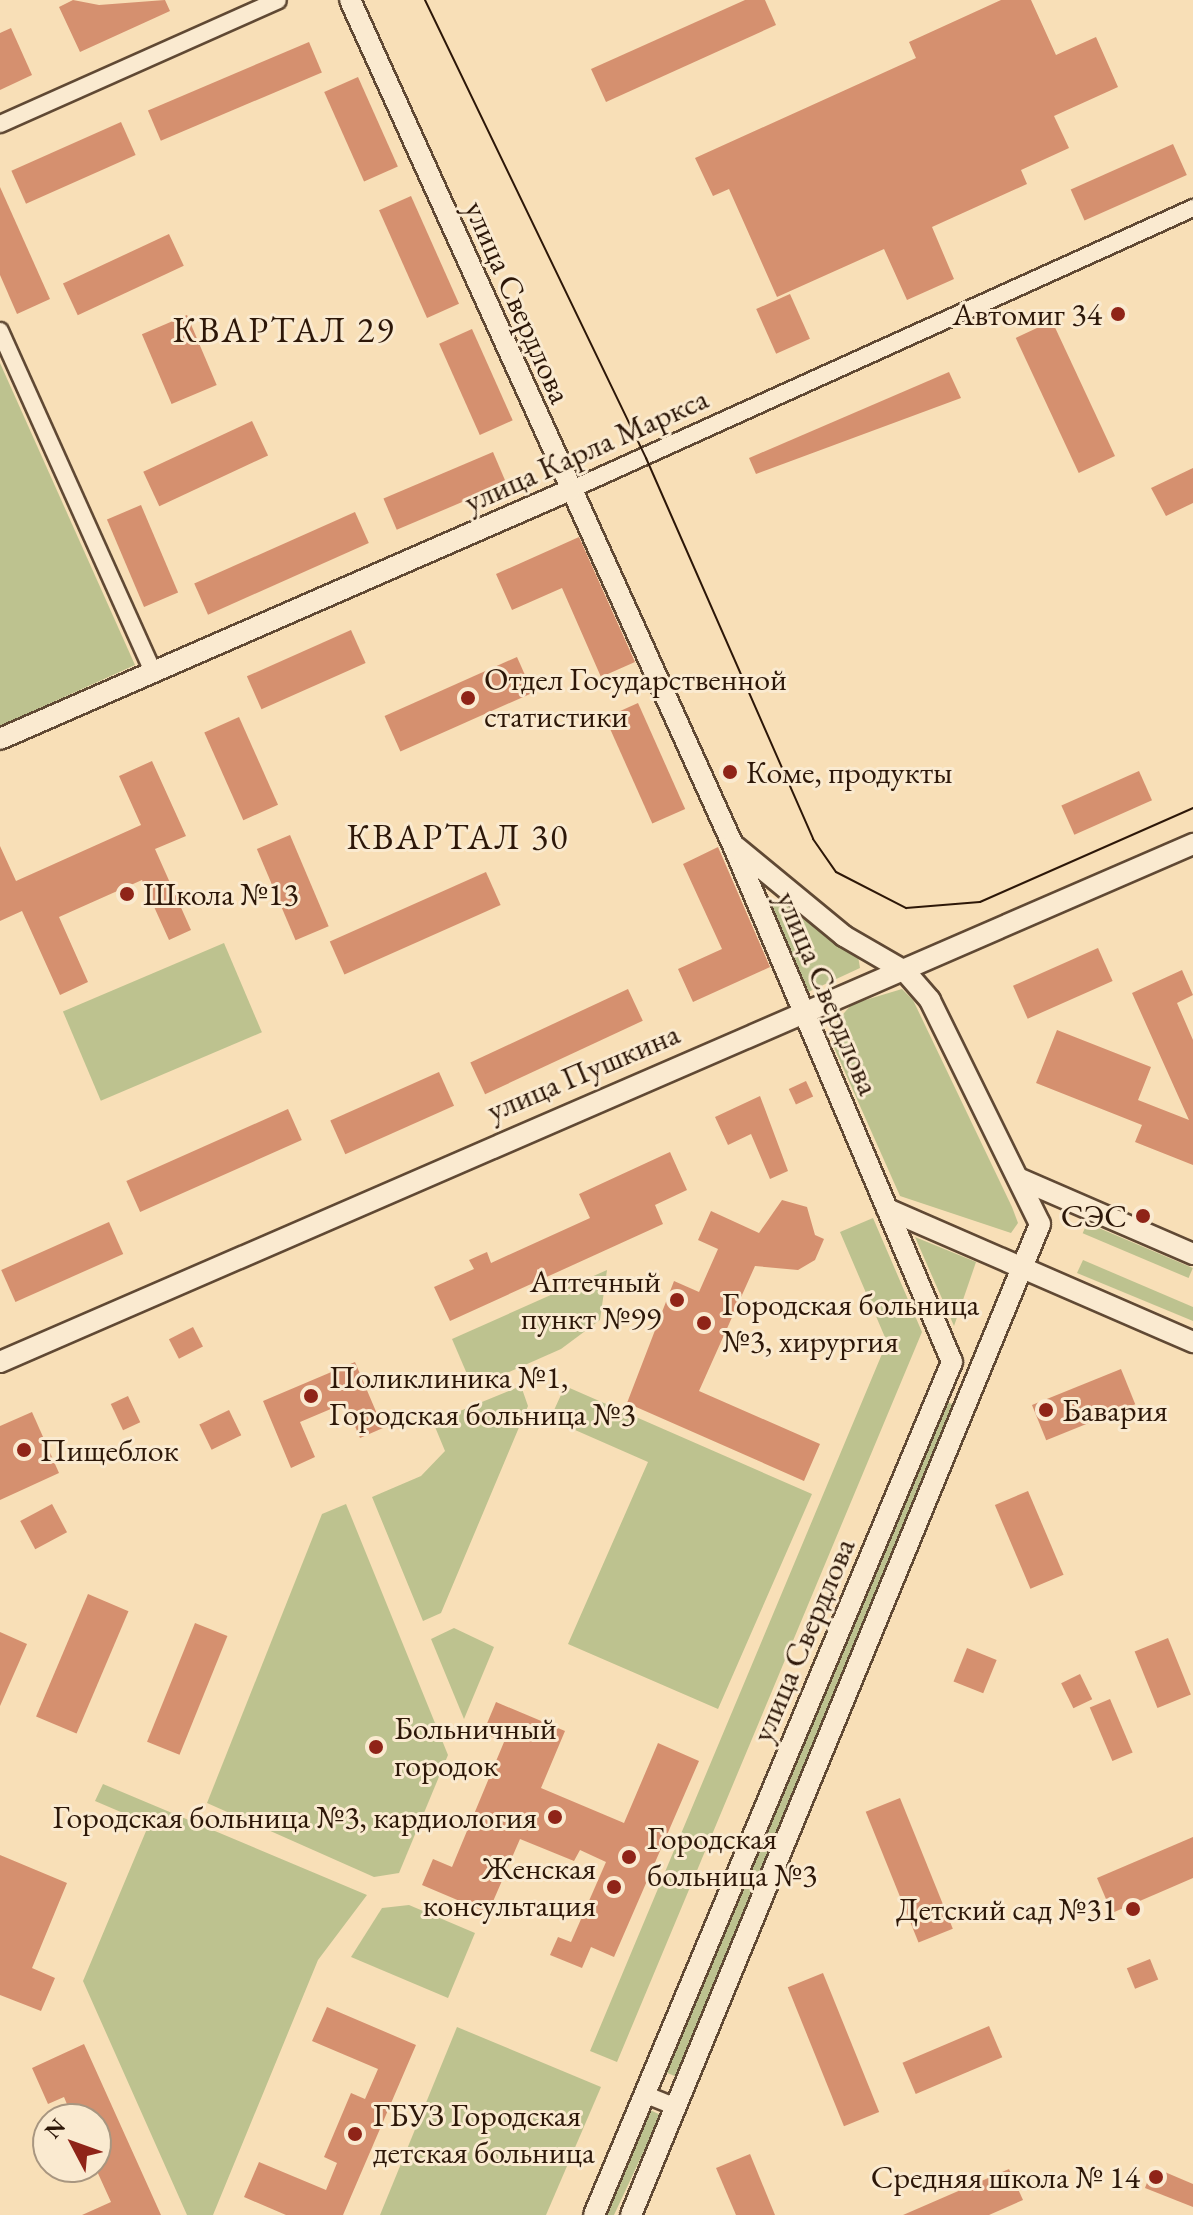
<!DOCTYPE html>
<meta charset="utf-8">
<style>
body{margin:0}
#map{position:relative;width:1193px;height:2215px;overflow:hidden;background:#f8dfb7;font-family:"EB Garamond",serif}
div>[style]{position:absolute}
[style*='--x']{left:calc(var(--x)*1px);top:calc(var(--y)*1px);width:calc(var(--w)*1px);rotate:calc(var(--a)*1deg)}
.green>*{inset:0;background:#bdc28f;transform-origin:0 0}
.building>*{inset:0;background:#d5906f;transform-origin:0 0}
.roads{filter:drop-shadow(2px 0 #604934) drop-shadow(-2px 0 #604934) drop-shadow(0 2px #604934) drop-shadow(0 -2px #604934)}
.minor>*{height:16px;margin:-8px;padding:0 8px;transform-origin:8px;border-radius:8px;background:#faead0}
.tertiary>*{height:20px;margin:-10px;padding:0 10px;transform-origin:10px;border-radius:10px;background:#faead0}
.tram>*{height:2px;margin:-1px;padding:0 1px;transform-origin:1px;border-radius:1px;background:#2d1708}
.dots>*{width:22px;height:22px;translate:-50% -50%;box-sizing:border-box;border:4px solid #faead0;border-radius:50%}
span{translate:-50% -50%;white-space:nowrap;text-align:center;line-height:1.15;-webkit-text-stroke:6px #faead0;paint-order:stroke}
.street-label{font-size:32px;color:#2d1708}
.poi-label{font-size:32px;color:#2d1708}
.right{translate:-100% -50%;text-align:right}
.left{translate:0 -50%;text-align:left}
.quarter-label{font-size:36px;color:#2d1708;letter-spacing:2px}
.north{position:absolute;left:32px;top:2103px;width:80px;height:80px;box-sizing:border-box;background:#faead0;border:2px solid #a89680;border-radius:50%;rotate:311deg;font-size:22px;font-weight:700;line-height:32px;text-align:center;color:#2d1708}
.north::after{content:'';display:block;margin:auto;width:28px;height:36px;background:#8f2418;clip-path:polygon(50% 0,100% 100%,50% 72%,0 100%)}
</style>
<div id="map">
<div class="green">
<div style="clip-path:polygon(0 363px,135px 665px,0 726px)"></div>
<div style="clip-path:polygon(783px 899px,858px 956px,860px 968px,806px 993px,768px 905px)"></div>
<div style="left:224px;top:943px;width:97px;height:175px;rotate:67deg"></div>
<div style="clip-path:polygon(902px 989px,913px 1000px,1012px 1207px,1018px 1223px,1011px 1233px,900px 1196px,832px 1043px,837px 1021px,852px 1004px)"></div>
<div style="clip-path:polygon(873px 1218px,922px 1332px,617px 2062px,590px 2051px,887px 1342px,840px 1232px)"></div>
<div style="left:1087px;top:1223px;width:115px;height:11px;rotate:23deg"></div>
<div style="clip-path:polygon(915px 1237px,976px 1262px,954px 1326px)"></div>
<div style="clip-path:polygon(1083px 1260px,1193px 1307px,1193px 1321px,1077px 1273px)"></div>
<div style="clip-path:polygon(607px 1270px,600px 1320px,561px 1349px,473px 1388px,452px 1339px)"></div>
<div style="clip-path:polygon(521px 1386px,528px 1406px,441px 1613px,423px 1621px,372px 1497px,421px 1476px,445px 1451px,433px 1422px)"></div>
<div style="clip-path:polygon(565px 1386px,812px 1494px,718px 1709px,568px 1644px,648px 1462px,550px 1419px)"></div>
<div style="clip-path:polygon(948px 1403px,959px 1405px,677px 2077px,665px 2072px)"></div>
<div style="clip-path:polygon(346px 1504px,448px 1755px,399px 1873px,374px 1877px,207px 1803px,322px 1514px)"></div>
<div style="clip-path:polygon(454px 1628px,494px 1647px,464px 1719px,431px 1639px)"></div>
<div style="clip-path:polygon(103px 1784px,367px 1895px,318px 1960px,213px 2215px,187px 2215px,83px 1981px,149px 1824px,95px 1801px)"></div>
<div style="clip-path:polygon(409px 1905px,475px 1933px,448px 1998px,351px 1957px,382px 1908px)"></div>
<div style="clip-path:polygon(457px 2027px,601px 2087px,546px 2215px,380px 2215px)"></div>
<div style="left:648px;top:2109px;width:14px;height:115px;rotate:25deg"></div>
</div>
<div class="building">
<div style="clip-path:polygon(73px 0,99px 5px,165px 0,170px 11px,80px 52px,59px 7px)"></div>
<div style="clip-path:polygon(745px 0,765px 0,776px 25px,606px 102px,591px 69px)"></div>
<div style="clip-path:polygon(1001px 0,1031px 0,1056px 55px,1096px 37px,1118px 87px,1054px 116px,1069px 148px,1021px 170px,1027px 184px,932px 227px,954px 279px,907px 300px,884px 249px,777px 297px,729px 189px,713px 196px,695px 158px,916px 58px,909px 42px)"></div>
<div style="clip-path:polygon(11px 28px,32px 75px,0 90px,0 33px)"></div>
<div style="left:309px;top:42px;width:33px;height:175px;rotate:67deg"></div>
<div style="left:358px;top:77px;width:98px;height:37px;rotate:66deg"></div>
<div style="left:121px;top:122px;width:36px;height:120px;rotate:66deg"></div>
<div style="left:1173px;top:144px;width:34px;height:112px;rotate:66deg"></div>
<div style="clip-path:polygon(0 187px,50px 299px,17px 314px,0 275px)"></div>
<div style="left:411px;top:196px;width:118px;height:35px;rotate:66deg"></div>
<div style="left:169px;top:234px;width:35px;height:117px;rotate:65deg"></div>
<div style="left:790px;top:294px;width:49px;height:37px;rotate:66deg"></div>
<div style="left:187px;top:315px;width:76px;height:49px;rotate:67deg"></div>
<div style="left:1052px;top:321px;width:149px;height:40px;rotate:65deg"></div>
<div style="left:472px;top:329px;width:100px;height:36px;rotate:66deg"></div>
<div style="clip-path:polygon(949px 372px,961px 398px,756px 474px,749px 458px)"></div>
<div style="left:252px;top:421px;width:38px;height:120px;rotate:65deg"></div>
<div style="left:493px;top:452px;width:34px;height:119px;rotate:67deg"></div>
<div style="clip-path:polygon(1193px 468px,1193px 503px,1166px 516px,1151px 488px)"></div>
<div style="left:141px;top:505px;width:95px;height:37px;rotate:67deg"></div>
<div style="left:355px;top:512px;width:34px;height:176px;rotate:66deg"></div>
<div style="clip-path:polygon(579px 537px,635px 662px,601px 677px,562px 588px,512px 610px,496px 574px)"></div>
<div style="left:351px;top:630px;width:36px;height:114px;rotate:66deg"></div>
<div style="left:517px;top:657px;width:39px;height:145px;rotate:66deg"></div>
<div style="left:638px;top:703px;width:116px;height:36px;rotate:66deg"></div>
<div style="left:239px;top:717px;width:96px;height:38px;rotate:66deg"></div>
<div style="clip-path:polygon(152px 761px,186px 836px,155px 849px,191px 930px,169px 940px,142px 880px,59px 917px,88px 982px,60px 995px,22px 911px,0 921px,0 846px,16px 881px,141px 825px,119px 776px)"></div>
<div style="left:1139px;top:771px;width:32px;height:85px;rotate:66deg"></div>
<div style="left:290px;top:835px;width:99px;height:36px;rotate:67deg"></div>
<div style="clip-path:polygon(718px 847px,770px 967px,693px 1002px,678px 969px,722px 949px,683px 864px)"></div>
<div style="left:486px;top:872px;width:36px;height:171px;rotate:66deg"></div>
<div style="left:1098px;top:948px;width:36px;height:93px;rotate:66deg"></div>
<div style="clip-path:polygon(1182px 970px,1193px 995px,1177px 1003px,1193px 1040px,1193px 1165px,1135px 1142px,1142px 1125px,1036px 1083px,1057px 1030px,1151px 1067px,1138px 1100px,1189px 1120px,1132px 993px)"></div>
<div style="left:628px;top:989px;width:35px;height:174px;rotate:65deg"></div>
<div style="left:439px;top:1072px;width:37px;height:119px;rotate:66deg"></div>
<div style="left:806px;top:1081px;width:17px;height:19px;rotate:65deg"></div>
<div style="clip-path:polygon(760px 1096px,788px 1171px,770px 1179px,751px 1134px,728px 1145px,715px 1117px)"></div>
<div style="left:288px;top:1109px;width:34px;height:177px;rotate:66deg"></div>
<div style="clip-path:polygon(670px 1152px,687px 1190px,655px 1205px,663px 1224px,450px 1321px,434px 1287px,474px 1269px,469px 1260px,487px 1252px,491px 1263px,590px 1218px,579px 1194px)"></div>
<div style="clip-path:polygon(782px 1200px,807px 1207px,815px 1235px,824px 1239px,815px 1260px,798px 1270px,755px 1266px,699px 1391px,820px 1444px,804px 1481px,627px 1403px,674px 1281px,699px 1292px,718px 1249px,698px 1240px,711px 1211px,759px 1233px)"></div>
<div style="left:109px;top:1222px;width:35px;height:118px;rotate:66deg"></div>
<div style="left:193px;top:1327px;width:22px;height:27px;rotate:63deg"></div>
<div style="clip-path:polygon(355px 1362px,383px 1428px,360px 1438px,345px 1403px,300px 1422px,315px 1457px,291px 1468px,263px 1401px)"></div>
<div style="left:1121px;top:1369px;width:38px;height:96px;rotate:68deg"></div>
<div style="left:128px;top:1396px;width:29px;height:19px;rotate:65deg"></div>
<div style="left:229px;top:1410px;width:28px;height:33px;rotate:64deg"></div>
<div style="clip-path:polygon(32px 1412px,59px 1473px,0 1500px,0 1426px)"></div>
<div style="left:1028px;top:1491px;width:91px;height:36px;rotate:67deg"></div>
<div style="left:52px;top:1504px;width:32px;height:36px;rotate:62deg"></div>
<div style="left:88px;top:1594px;width:44px;height:133px;rotate:23deg"></div>
<div style="left:195px;top:1623px;width:35px;height:128px;rotate:22deg"></div>
<div style="clip-path:polygon(0 1632px,27px 1644px,0 1706px)"></div>
<div style="left:1168px;top:1638px;width:61px;height:36px;rotate:68deg"></div>
<div style="left:967px;top:1648px;width:32px;height:36px;rotate:22deg"></div>
<div style="left:1080px;top:1674px;width:28px;height:21px;rotate:64deg"></div>
<div style="left:1110px;top:1699px;width:58px;height:22px;rotate:67deg"></div>
<div style="clip-path:polygon(496px 1702px,565px 1731px,541px 1788px,624px 1823px,658px 1743px,699px 1761px,614px 1957px,591px 1947px,582px 1968px,550px 1955px,558px 1937px,571px 1942px,606px 1862px,580px 1850px,574px 1861px,520px 1839px,488px 1913px,422px 1885px,433px 1859px,452px 1867px,504px 1742px,483px 1733px)"></div>
<div style="left:900px;top:1798px;width:141px;height:37px;rotate:68deg"></div>
<div style="clip-path:polygon(1193px 1837px,1193px 1878px,1112px 1913px,1097px 1878px)"></div>
<div style="clip-path:polygon(0 1855px,67px 1883px,32px 1968px,55px 1978px,41px 2011px,0 1995px)"></div>
<div style="left:1150px;top:1959px;width:22px;height:25px;rotate:68deg"></div>
<div style="left:823px;top:1973px;width:150px;height:38px;rotate:68deg"></div>
<div style="clip-path:polygon(327px 2007px,416px 2045px,343px 2215px,286px 2215px,244px 2197px,259px 2162px,326px 2190px,337px 2163px,324px 2157px,351px 2093px,365px 2099px,378px 2069px,312px 2041px)"></div>
<div style="left:989px;top:2026px;width:34px;height:94px;rotate:67deg"></div>
<div style="clip-path:polygon(84px 2044px,161px 2215px,82px 2215px,111px 2202px,96px 2169px,96px 2119px,73px 2119px,64px 2097px,48px 2104px,32px 2068px)"></div>
<div style="clip-path:polygon(750px 2154px,775px 2215px,736px 2215px,716px 2168px)"></div>
<div style="clip-path:polygon(1153px 2167px,1193px 2184px,1193px 2207px,1145px 2188px)"></div>
<div style="clip-path:polygon(1009px 2169px,1023px 2200px,989px 2215px,903px 2215px)"></div>
</div>
<div class="roads">
<div class="minor">
<div style="--x:0;--y:124;--w:304;--a:-24"></div>
<div style="--x:0;--y:331;--w:374;--a:65.8"></div>
<div style="--x:570;--y:490;--w:684;--a:-24.35"></div>
<div style="--x:644;--y:2094;--w:35;--a:22"></div>
</div>
<div class="tertiary">
<div style="--x:350;--y:0;--w:928;--a:65.62"></div>
<div style="--x:733;--y:845;--w:561;--a:67.04"></div>
<div style="--x:952;--y:1362;--w:925;--a:112.77"></div>
<div style="--x:0;--y:739;--w:622;--a:-23.6"></div>
<div style="--x:1020;--y:1179;--w:189;--a:23.4"></div>
<div style="--x:887;--y:1209;--w:334;--a:23.5"></div>
<div style="--x:0;--y:1362;--w:1301;--a:-23.47"></div>
<div style="--x:631;--y:2215;--w:1072;--a:-67.57"></div>
<div style="--x:1040;--y:1224;--w:250;--a:-116.2"></div>
<div style="--x:930;--y:1000;--w:37;--a:-131"></div>
<div style="--x:906;--y:972;--w:72;--a:-149.9"></div>
<div style="--x:844;--y:936;--w:140;--a:-140.5"></div>
</div>
</div>
<div class="tram">
<div style="--x:425;--y:0;--w:509;--a:64.24"></div>
<div style="--x:646;--y:458;--w:416;--a:66.3"></div>
<div style="--x:813;--y:839;--w:40;--a:55.1"></div>
<div style="--x:836;--y:872;--w:79;--a:27.2"></div>
<div style="--x:906;--y:908;--w:74;--a:-4.6"></div>
<div style="--x:980;--y:902;--w:233;--a:-23.8"></div>
</div>
<div class="dots">
<div style="left:1118px;top:314px;background:#8f2418"></div>
<div style="left:468px;top:698px;background:#8f2418"></div>
<div style="left:730px;top:772px;background:#8f2418"></div>
<div style="left:127px;top:894px;background:#8f2418"></div>
<div style="left:1143px;top:1216px;background:#8f2418"></div>
<div style="left:677px;top:1300px;background:#8f2418"></div>
<div style="left:704px;top:1323px;background:#8f2418"></div>
<div style="left:311px;top:1396px;background:#8f2418"></div>
<div style="left:1046px;top:1410px;background:#8f2418"></div>
<div style="left:24px;top:1450px;background:#8f2418"></div>
<div style="left:376px;top:1747px;background:#8f2418"></div>
<div style="left:555px;top:1817px;background:#8f2418"></div>
<div style="left:629px;top:1857px;background:#8f2418"></div>
<div style="left:614px;top:1887px;background:#8f2418"></div>
<div style="left:1133px;top:1909px;background:#8f2418"></div>
<div style="left:355px;top:2134px;background:#8f2418"></div>
<div style="left:1156px;top:2177px;background:#8f2418"></div>
</div>
<div class="street-label">
<span style="left:518px;top:302px;rotate:66deg">улица Свердлова</span>
<span style="left:586px;top:450px;rotate:-24deg">улица Карла Маркса</span>
<span style="left:828px;top:993px;rotate:67deg">улица Свердлова</span>
<span style="left:583px;top:1072px;rotate:-23deg">улица Пушкина</span>
<span style="left:803px;top:1640px;rotate:-67deg">улица Свердлова</span>
</div>
<div class="poi-label">
<span class="right" style="left:1102px;top:314px">Автомиг 34</span>
<span class="left" style="left:484px;top:698px">Отдел Государственной<br>статистики</span>
<span class="left" style="left:746px;top:772px">Коме, продукты</span>
<span class="left" style="left:143px;top:894px">Школа №13</span>
<span class="right" style="left:1127px;top:1216px">СЭС</span>
<span class="right" style="left:661px;top:1300px">Аптечный<br>пункт №99</span>
<span class="left" style="left:722px;top:1323px">Городская больница<br>№3, хирургия</span>
<span class="left" style="left:329px;top:1396px">Поликлиника №1,<br>Городская больница №3</span>
<span class="left" style="left:1062px;top:1410px">Бавария</span>
<span class="left" style="left:40px;top:1450px">Пищеблок</span>
<span class="left" style="left:394px;top:1747px">Больничный<br>городок</span>
<span class="right" style="left:537px;top:1817px">Городская больница №3, кардиология</span>
<span class="left" style="left:647px;top:1857px">Городская<br>больница №3</span>
<span class="right" style="left:596px;top:1887px">Женская<br>консультация</span>
<span class="right" style="left:1117px;top:1909px">Детский сад №31</span>
<span class="left" style="left:373px;top:2134px">ГБУЗ Городская<br>детская больница</span>
<span class="right" style="left:1140px;top:2177px">Средняя школа № 14</span>
</div>
<div class="quarter-label">
<span style="left:284px;top:330px">КВАРТАЛ 29</span>
<span style="left:458px;top:837px">КВАРТАЛ 30</span>
</div>
<div class="north">N</div>
</div>
